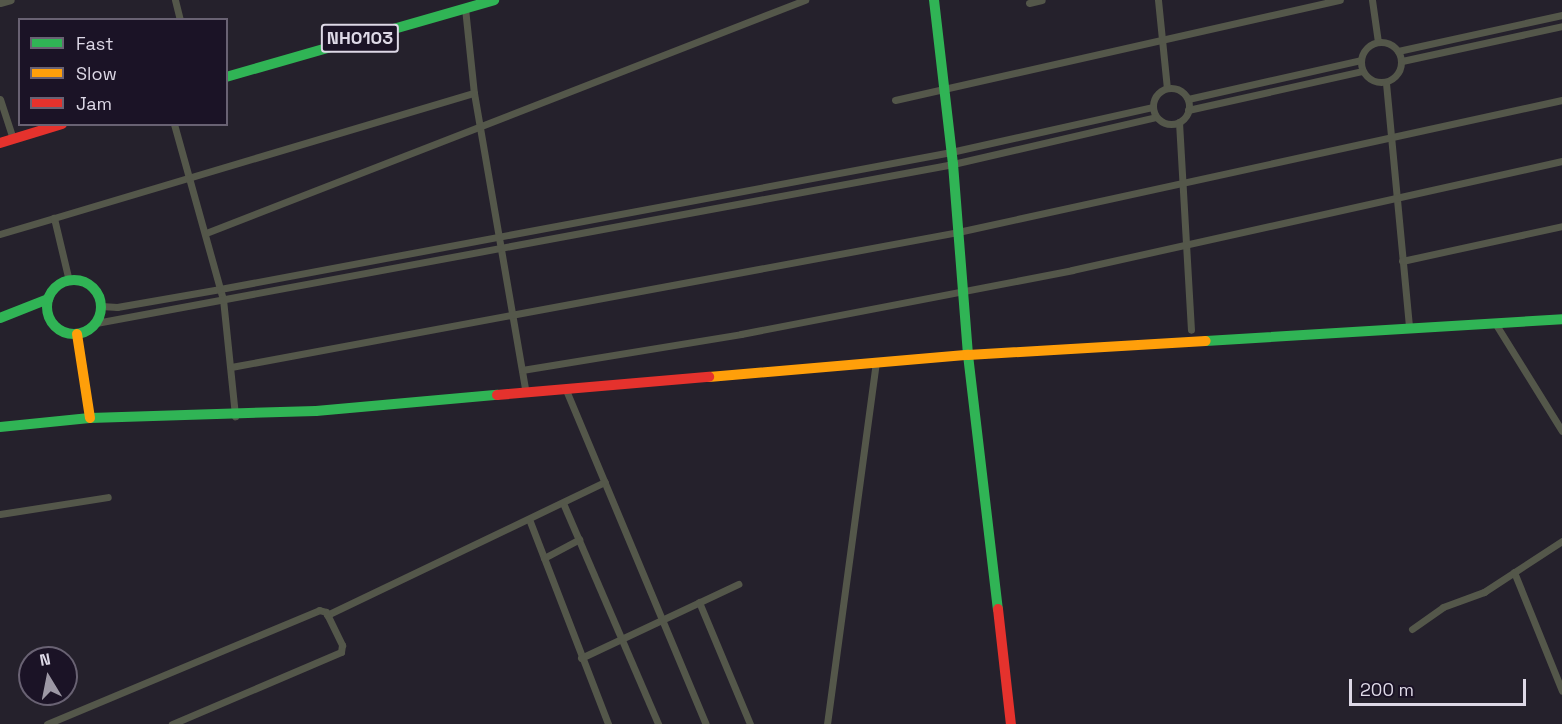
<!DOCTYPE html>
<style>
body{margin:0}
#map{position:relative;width:1562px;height:724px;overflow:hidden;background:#25212c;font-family:"Space Grotesk",sans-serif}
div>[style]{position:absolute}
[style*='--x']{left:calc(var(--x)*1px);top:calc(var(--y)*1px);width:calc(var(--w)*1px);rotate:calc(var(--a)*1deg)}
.street>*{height:7px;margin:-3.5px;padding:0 3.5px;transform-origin:3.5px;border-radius:3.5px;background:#54574a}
.street>.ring{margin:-3.5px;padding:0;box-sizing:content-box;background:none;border:7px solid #54574a;border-radius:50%}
.fast>*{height:10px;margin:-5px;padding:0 5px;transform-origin:5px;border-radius:5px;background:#30b455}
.fast>.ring{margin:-5px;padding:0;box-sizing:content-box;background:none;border:10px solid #30b455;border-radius:50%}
.slow>*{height:10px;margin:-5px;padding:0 5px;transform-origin:5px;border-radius:5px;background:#ff9f0a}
.jam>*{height:10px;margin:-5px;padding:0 5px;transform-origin:5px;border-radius:5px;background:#e5322d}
span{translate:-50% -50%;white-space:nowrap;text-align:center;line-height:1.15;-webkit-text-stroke:4.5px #1b1326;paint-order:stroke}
.shield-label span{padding:2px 4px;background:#1b1326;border:2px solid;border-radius:4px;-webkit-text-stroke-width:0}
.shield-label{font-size:18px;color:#ddd8e6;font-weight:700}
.legend{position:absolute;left:18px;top:18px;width:210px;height:108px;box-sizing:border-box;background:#1b1326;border:2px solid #696273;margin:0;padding:8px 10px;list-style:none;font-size:18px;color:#ddd8e6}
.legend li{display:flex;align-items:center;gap:12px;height:30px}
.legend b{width:30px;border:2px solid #696273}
.north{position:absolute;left:18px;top:646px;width:60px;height:60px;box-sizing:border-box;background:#1b1326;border:2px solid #696273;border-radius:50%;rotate:350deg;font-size:16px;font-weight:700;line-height:24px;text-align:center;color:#ddd8e6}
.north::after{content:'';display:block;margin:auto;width:21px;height:27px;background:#9d98a5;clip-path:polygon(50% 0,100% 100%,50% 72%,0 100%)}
.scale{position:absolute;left:1349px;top:679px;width:177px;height:27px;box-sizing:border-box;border:3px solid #ddd8e6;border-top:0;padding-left:8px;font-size:18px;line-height:21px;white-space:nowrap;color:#ddd8e6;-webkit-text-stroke:4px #1b1326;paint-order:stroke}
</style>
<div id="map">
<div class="street">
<div style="--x:175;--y:0;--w:21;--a:76"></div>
<div style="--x:1158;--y:0;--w:88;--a:84.2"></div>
<div style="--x:1372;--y:0;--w:42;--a:81.9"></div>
<div style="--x:0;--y:3;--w:11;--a:-15"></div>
<div style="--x:1029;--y:3;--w:13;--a:-13"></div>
<div style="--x:465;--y:8;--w:85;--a:84"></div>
<div style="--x:474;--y:93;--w:304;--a:80.2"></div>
<div class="ring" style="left:1361px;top:42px;width:33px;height:33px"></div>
<div style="--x:1398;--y:51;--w:168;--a:-12.4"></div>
<div style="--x:1402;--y:61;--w:164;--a:-12.3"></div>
<div style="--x:1386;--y:83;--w:245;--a:84.6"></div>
<div class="ring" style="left:1153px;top:88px;width:29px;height:29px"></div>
<div style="--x:0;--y:99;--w:42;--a:72"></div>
<div style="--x:1188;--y:99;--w:177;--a:-12.7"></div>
<div style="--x:895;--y:100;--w:456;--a:-12.7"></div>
<div style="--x:1188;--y:110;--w:178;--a:-12.6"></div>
<div style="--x:1179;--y:122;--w:208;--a:86.7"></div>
<div style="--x:174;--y:124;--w:182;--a:74.4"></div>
<div style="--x:223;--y:299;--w:118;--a:84.1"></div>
<div style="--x:206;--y:233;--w:643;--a:-21.26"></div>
<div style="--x:0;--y:234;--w:56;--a:-16.5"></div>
<div style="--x:1402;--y:261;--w:164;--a:-12.3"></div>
<div style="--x:69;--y:281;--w:65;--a:-103.4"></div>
<div style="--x:54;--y:218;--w:438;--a:-16.6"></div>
<div style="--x:101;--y:306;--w:16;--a:4"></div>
<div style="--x:117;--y:307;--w:105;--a:-9.9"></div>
<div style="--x:220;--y:289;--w:744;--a:-10.61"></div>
<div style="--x:951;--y:152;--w:206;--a:-12.6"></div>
<div style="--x:96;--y:323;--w:872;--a:-10.51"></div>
<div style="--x:953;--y:164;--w:208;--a:-13"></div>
<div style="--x:1495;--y:323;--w:127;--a:58.2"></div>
<div style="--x:231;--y:367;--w:739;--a:-10.52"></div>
<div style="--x:958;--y:232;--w:618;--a:-12.33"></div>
<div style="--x:522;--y:370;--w:222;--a:-9.3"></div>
<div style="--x:741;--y:334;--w:337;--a:-10.9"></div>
<div style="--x:1072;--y:270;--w:502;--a:-12.54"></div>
<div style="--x:566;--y:390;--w:362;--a:67.3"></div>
<div style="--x:563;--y:503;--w:241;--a:66.7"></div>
<div style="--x:0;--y:514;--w:109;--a:-8.9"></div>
<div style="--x:529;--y:519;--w:220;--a:68.9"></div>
<div style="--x:544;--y:558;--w:40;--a:-28"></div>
<div style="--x:1514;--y:572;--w:128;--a:68"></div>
<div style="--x:699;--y:602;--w:132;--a:67.3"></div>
<div style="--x:327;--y:615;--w:308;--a:-25.6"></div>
<div style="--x:1412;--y:629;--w:38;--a:-35"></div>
<div style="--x:1443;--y:607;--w:44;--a:-20.1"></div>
<div style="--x:1484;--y:592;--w:93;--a:-33.2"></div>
<div style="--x:581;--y:658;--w:174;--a:-25.2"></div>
<div style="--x:47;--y:724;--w:295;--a:-22.7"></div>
<div style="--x:319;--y:610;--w:7;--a:16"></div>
<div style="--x:326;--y:612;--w:37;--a:64"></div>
<div style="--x:342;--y:645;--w:7;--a:98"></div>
<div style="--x:341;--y:652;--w:184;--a:156.9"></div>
<div style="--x:827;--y:724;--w:364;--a:-82.3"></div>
</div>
<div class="fast">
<div style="--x:934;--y:0;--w:165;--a:83.4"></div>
<div style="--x:953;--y:164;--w:192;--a:85.5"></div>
<div style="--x:968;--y:355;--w:256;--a:83.3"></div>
<div style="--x:226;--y:77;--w:279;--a:-16"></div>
<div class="ring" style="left:47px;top:280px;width:44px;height:44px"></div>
<div style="--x:0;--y:318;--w:52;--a:-21.6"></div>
<div style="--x:1206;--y:341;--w:357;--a:-3.5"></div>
<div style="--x:0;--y:427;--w:90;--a:-5.7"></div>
<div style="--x:90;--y:418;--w:226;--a:-1.8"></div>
<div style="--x:316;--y:411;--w:182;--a:-5.1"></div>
</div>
<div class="slow">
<div style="--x:77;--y:334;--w:85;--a:81.2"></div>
<div style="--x:709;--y:377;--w:260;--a:-4.9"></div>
<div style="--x:968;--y:355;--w:238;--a:-3.4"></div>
</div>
<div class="jam">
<div style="--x:0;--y:143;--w:65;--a:-17"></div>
<div style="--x:497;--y:395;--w:213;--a:-4.9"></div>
<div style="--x:998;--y:609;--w:116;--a:83.6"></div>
</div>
<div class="shield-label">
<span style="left:360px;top:38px">NH0103</span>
</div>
<ul class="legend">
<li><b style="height:8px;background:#30b455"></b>Fast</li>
<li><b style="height:8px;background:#ff9f0a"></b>Slow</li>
<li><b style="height:8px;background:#e5322d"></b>Jam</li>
</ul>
<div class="north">N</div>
<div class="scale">200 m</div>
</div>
